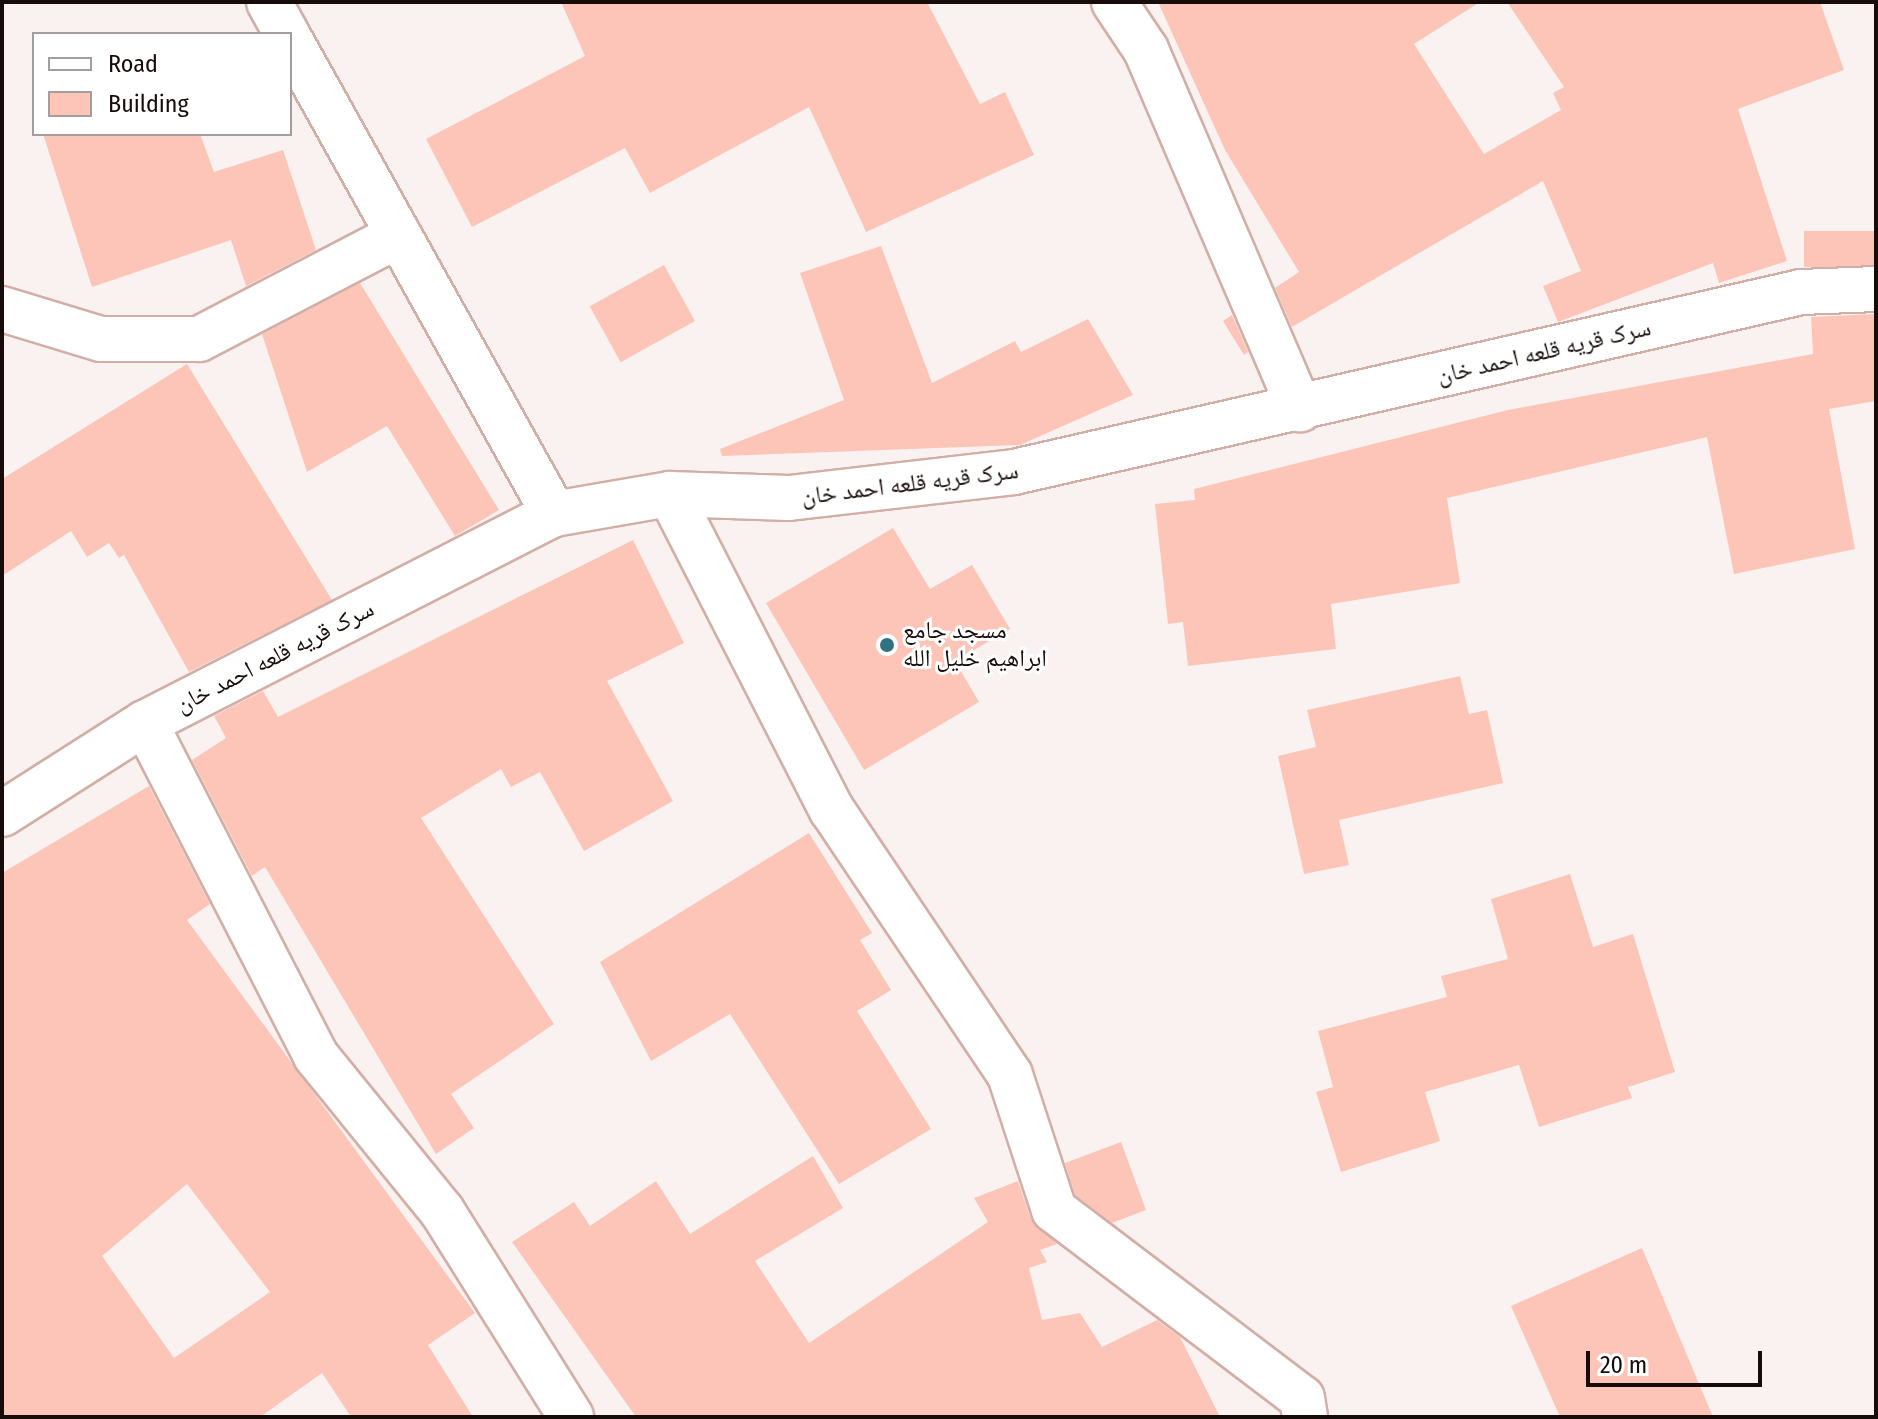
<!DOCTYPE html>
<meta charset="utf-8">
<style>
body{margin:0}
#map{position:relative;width:1878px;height:1419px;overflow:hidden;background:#faf2f0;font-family:"Fira Sans Condensed","Noto Naskh Arabic",sans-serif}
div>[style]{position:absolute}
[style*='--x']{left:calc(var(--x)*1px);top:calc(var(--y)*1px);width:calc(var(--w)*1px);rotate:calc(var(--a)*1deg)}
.building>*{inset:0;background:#fdc5b7;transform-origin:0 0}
.roads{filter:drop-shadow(2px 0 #d2afa6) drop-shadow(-2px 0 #d2afa6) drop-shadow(0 2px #d2afa6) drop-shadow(0 -2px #d2afa6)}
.minor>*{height:44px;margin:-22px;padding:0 22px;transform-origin:22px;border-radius:22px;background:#fff}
.tertiary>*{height:44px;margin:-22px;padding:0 22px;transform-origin:22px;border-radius:22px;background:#fff}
.dots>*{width:22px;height:22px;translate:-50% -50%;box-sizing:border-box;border:4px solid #fff;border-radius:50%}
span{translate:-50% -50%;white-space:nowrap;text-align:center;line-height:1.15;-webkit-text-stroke:6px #fff;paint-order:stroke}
.street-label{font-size:24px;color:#170c09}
.poi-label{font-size:24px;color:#170c09}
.left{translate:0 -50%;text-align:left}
.frame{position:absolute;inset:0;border:4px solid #170c09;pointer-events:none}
.legend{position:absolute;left:32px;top:32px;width:260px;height:104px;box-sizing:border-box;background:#fff;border:2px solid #a29e9d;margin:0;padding:10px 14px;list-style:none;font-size:24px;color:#170c09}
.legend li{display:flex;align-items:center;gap:16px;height:40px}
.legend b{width:40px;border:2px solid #a29e9d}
.scale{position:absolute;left:1586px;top:1351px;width:176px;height:36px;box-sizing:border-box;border:4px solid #170c09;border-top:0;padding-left:10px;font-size:24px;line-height:28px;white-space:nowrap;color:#170c09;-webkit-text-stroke:6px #fff;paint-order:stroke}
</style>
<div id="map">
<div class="building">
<div style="clip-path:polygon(561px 2px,927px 2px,980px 104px,1005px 92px,1034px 155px,866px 232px,809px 107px,650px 193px,625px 148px,472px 227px,426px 139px,585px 56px)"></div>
<div style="clip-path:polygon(1158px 2px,1480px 2px,1414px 44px,1484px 154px,1561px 110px,1553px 93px,1564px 87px,1507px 2px,1820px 2px,1844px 70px,1738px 109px,1787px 261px,1719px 283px,1713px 263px,1558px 322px,1543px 286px,1581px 271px,1543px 181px,1292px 327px,1275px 288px,1299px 272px,1225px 150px)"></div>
<div style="clip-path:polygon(43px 134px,200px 134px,214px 172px,283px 150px,316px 250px,246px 286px,231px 240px,92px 287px)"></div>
<div style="left:1804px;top:231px;width:72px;height:36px"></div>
<div style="clip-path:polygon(881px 246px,932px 383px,1015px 341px,1021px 352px,1088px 319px,1133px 395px,1020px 445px,722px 456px,720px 449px,844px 400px,800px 273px)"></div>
<div style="left:664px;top:265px;width:64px;height:85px;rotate:61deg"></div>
<div style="clip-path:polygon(360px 283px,499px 510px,455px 536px,387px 426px,307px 472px,262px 334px)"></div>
<div style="clip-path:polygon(1876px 314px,1876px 401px,1829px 409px,1855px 549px,1734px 574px,1707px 437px,1447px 498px,1460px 583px,1331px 604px,1336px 649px,1188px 666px,1183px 622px,1168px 624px,1155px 504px,1195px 500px,1194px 489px,1508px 410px,1813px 354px,1811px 317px)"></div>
<div style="clip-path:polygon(1232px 315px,1248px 352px,1244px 355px,1223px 321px)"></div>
<div style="clip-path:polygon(187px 364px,332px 600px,189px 672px,124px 555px,119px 558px,109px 543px,87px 557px,71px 531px,2px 576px,2px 479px)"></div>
<div style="clip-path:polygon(893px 528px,930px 589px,972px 565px,1010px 629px,955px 661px,979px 702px,864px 770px,766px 603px)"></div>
<div style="clip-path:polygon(633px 540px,684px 643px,607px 681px,673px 801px,584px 851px,540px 772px,511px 787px,501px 769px,421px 818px,554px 1024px,451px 1094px,474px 1128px,436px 1154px,265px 867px,252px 876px,192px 760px,226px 738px,214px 716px,263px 691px,278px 717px)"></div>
<div style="clip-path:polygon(1460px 676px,1469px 714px,1487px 710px,1503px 783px,1339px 820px,1349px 865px,1304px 874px,1278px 756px,1316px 747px,1307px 710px)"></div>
<div style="clip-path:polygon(evenodd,149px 786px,210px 904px,187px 920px,475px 1313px,428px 1345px,473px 1417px,351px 1417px,322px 1373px,260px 1417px,2px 1417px,2px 873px,149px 786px,187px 1184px,270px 1292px,174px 1358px,102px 1256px,187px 1184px)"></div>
<div style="clip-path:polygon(809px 833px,872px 933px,860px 940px,891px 990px,857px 1011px,931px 1129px,839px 1184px,730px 1014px,651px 1061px,600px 962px)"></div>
<div style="clip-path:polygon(1570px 874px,1593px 947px,1633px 934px,1675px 1072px,1628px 1087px,1632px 1098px,1539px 1127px,1519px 1065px,1425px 1092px,1440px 1141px,1341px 1172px,1316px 1092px,1333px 1087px,1318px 1031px,1447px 997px,1441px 976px,1508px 959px,1491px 899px)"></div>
<div style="clip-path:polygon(1121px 1142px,1146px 1210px,1112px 1223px,1075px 1195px,1065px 1163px)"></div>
<div style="clip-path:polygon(813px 1156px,843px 1208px,755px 1261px,809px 1343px,988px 1222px,974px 1198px,1018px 1181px,1031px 1219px,1057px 1244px,1040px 1250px,1047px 1262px,1029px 1268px,1042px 1320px,1080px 1313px,1102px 1347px,1157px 1320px,1180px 1337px,1220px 1417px,636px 1417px,512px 1242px,574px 1202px,590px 1226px,656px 1181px,690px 1234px)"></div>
<div style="clip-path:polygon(1642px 1248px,1713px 1417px,1560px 1417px,1511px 1306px)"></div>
</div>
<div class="roads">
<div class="minor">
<div style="--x:269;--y:2;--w:37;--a:61"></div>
<div style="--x:1114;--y:2;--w:58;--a:56.3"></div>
<div style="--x:1146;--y:50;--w:391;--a:66.8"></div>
<div style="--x:290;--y:40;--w:543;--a:60.88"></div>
<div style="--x:2;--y:309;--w:103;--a:16.9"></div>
<div style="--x:101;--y:339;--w:98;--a:0"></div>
<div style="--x:199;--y:339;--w:225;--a:-27.5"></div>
<div style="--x:670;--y:494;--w:355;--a:62.9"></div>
<div style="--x:832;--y:810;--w:319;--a:56.1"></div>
<div style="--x:1010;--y:1075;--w:142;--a:71.9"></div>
<div style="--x:1054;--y:1210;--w:311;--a:37.2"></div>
<div style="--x:1302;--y:1398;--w:19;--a:81"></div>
<div style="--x:145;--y:723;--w:374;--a:62.8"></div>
<div style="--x:316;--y:1056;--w:200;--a:50.9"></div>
<div style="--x:442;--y:1211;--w:243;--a:57.9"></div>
</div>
<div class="tertiary">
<div style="--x:2;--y:814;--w:169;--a:-32.5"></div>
<div style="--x:145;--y:723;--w:459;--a:-27.1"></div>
<div style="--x:554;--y:514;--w:118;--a:-9.8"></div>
<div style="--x:670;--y:494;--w:119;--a:1.9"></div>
<div style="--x:789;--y:498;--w:226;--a:-6.6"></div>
<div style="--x:1014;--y:472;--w:807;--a:-12.88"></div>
<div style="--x:1801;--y:292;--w:75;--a:-2.3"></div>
</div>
</div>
<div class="dots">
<div style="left:887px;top:645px;background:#2f7382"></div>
</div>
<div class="street-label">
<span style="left:1544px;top:352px;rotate:-13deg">سرک قریه قلعه احمد خان</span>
<span style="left:910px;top:484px;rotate:-7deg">سرک قریه قلعه احمد خان</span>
<span style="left:275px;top:657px;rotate:-27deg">سرک قریه قلعه احمد خان</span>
</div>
<div class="poi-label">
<span class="left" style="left:903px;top:645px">مسجد جامع<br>ابراهیم خلیل الله</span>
</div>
<div class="frame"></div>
<ul class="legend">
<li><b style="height:10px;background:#fff"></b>Road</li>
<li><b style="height:22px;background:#fdc5b7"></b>Building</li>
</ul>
<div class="scale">20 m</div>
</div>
